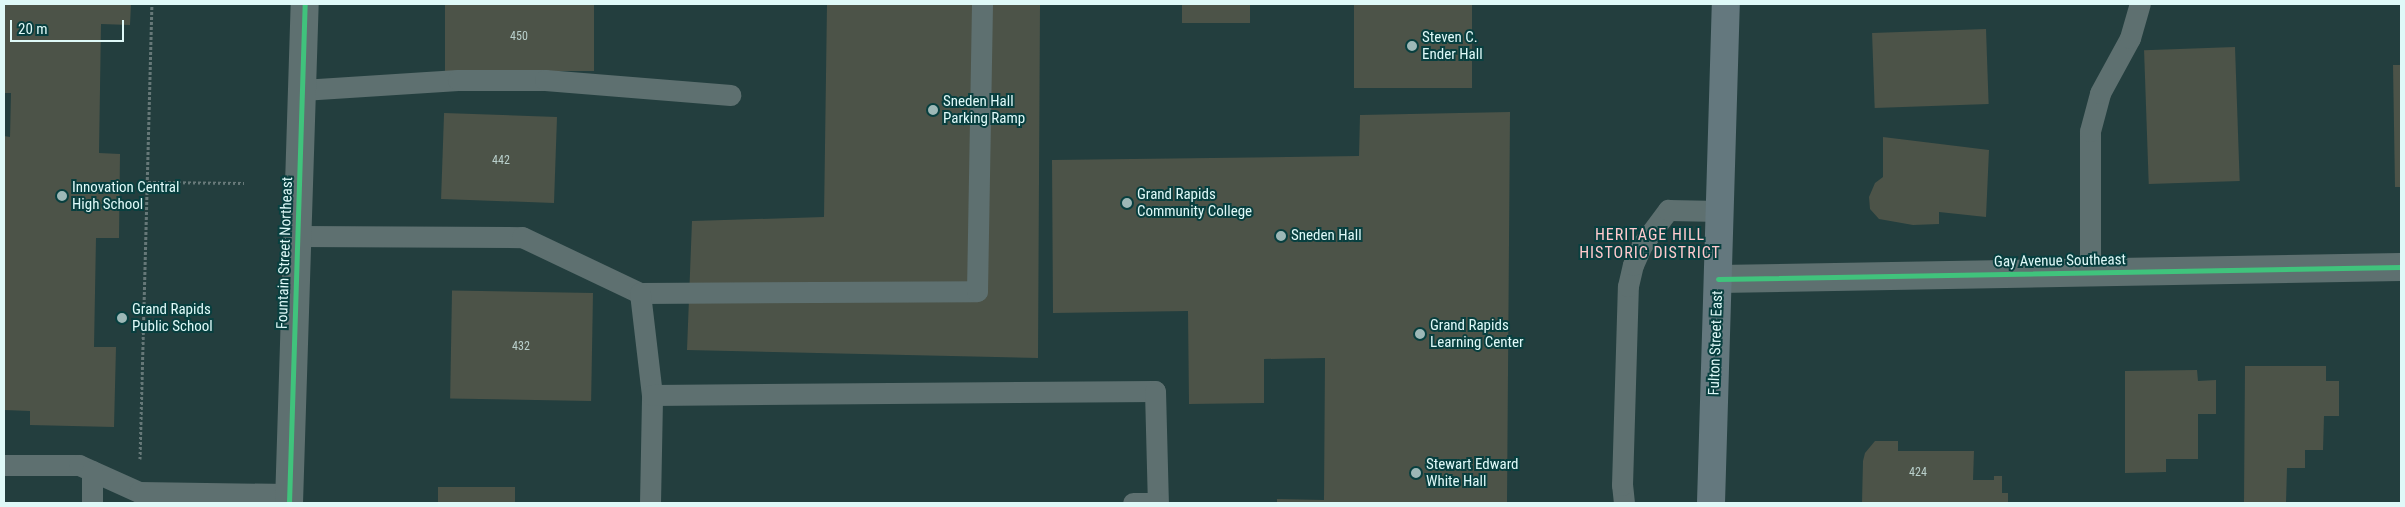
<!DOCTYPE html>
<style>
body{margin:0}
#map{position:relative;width:2405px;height:507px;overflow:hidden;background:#233e3e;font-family:"Roboto Condensed",sans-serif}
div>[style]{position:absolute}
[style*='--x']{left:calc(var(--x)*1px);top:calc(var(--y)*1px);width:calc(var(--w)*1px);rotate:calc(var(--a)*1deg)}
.building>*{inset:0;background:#4c5348;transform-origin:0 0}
.path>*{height:3px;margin-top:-1.5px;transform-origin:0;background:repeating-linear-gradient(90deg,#667878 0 2.5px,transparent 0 5px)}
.service>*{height:21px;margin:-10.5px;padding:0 10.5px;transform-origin:10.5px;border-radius:10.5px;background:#5e7070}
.minor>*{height:28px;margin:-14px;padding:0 14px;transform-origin:14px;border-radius:14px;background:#5e7070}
.tertiary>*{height:28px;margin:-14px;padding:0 14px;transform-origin:14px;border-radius:14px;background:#5e7070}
.primary>*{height:28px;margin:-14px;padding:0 14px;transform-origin:14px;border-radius:14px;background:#64787e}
.cycleway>*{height:5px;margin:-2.5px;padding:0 2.5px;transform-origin:2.5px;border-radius:2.5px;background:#40c37c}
.dots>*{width:14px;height:14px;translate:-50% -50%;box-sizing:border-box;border:2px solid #083f3f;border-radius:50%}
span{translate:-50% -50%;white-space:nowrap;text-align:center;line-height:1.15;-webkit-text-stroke:4px #083f3f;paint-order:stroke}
.number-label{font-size:12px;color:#bad0cc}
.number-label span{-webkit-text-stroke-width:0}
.poi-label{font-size:15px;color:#dff9f8}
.left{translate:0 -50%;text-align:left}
.street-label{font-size:15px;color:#dff9f8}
.neighbourhood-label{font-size:16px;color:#ffcacd;letter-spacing:1px}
.frame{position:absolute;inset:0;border:5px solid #dff9f8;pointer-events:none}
.scale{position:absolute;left:10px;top:20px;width:114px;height:22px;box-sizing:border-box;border:2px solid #dff9f8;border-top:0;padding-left:6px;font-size:15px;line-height:18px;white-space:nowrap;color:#dff9f8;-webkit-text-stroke:4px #083f3f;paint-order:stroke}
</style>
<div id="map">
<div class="building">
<div style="clip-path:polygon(4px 4px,131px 4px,130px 25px,101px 24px,99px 153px,120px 154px,119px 238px,96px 238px,94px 347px,116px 347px,114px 427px,30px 425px,30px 411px,4px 410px,4px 136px,10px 137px,11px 93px,4px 93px)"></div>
<div style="left:445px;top:4px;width:149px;height:67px"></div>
<div style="clip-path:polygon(827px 4px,1040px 4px,1038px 358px,687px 350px,692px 221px,824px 217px)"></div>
<div style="left:1182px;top:4px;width:68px;height:19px"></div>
<div style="left:1354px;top:4px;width:118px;height:84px"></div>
<div style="left:1986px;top:29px;width:75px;height:114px;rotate:88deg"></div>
<div style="left:2235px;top:47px;width:134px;height:91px;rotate:88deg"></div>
<div style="clip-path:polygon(2393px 65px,2401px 65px,2401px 187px,2395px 187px)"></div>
<div style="clip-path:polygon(1510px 112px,1507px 503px,1277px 503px,1277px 499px,1324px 500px,1325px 358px,1264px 359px,1264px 403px,1189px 404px,1188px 311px,1053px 313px,1052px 160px,1359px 156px,1360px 115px)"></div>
<div style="left:557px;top:117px;width:86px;height:113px;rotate:92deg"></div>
<div style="clip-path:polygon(1883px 137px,1989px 150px,1986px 217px,1939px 212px,1939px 224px,1913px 225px,1879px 219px,1870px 209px,1869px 197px,1875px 183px,1883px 177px)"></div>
<div style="left:593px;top:293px;width:108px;height:141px;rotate:91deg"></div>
<div style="clip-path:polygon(2245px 366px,2326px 366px,2326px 381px,2339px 381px,2339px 416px,2324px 416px,2323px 450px,2305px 450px,2305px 468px,2287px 468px,2286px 503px,2244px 503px)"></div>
<div style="clip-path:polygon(2197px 370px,2198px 381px,2216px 380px,2216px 414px,2198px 414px,2198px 459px,2166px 459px,2166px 472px,2125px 473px,2125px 371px)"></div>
<div style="clip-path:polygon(1875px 441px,1898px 441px,1898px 451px,1974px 451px,1973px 480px,1994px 480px,1994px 476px,2002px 476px,2002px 493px,2008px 493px,2008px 503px,1862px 503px,1863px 461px,1865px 453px)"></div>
<div style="left:515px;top:487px;width:16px;height:77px;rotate:90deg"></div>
</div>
<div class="path">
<div style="--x:148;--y:182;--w:96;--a:0.6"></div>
<div style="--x:140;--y:459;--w:455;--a:-88.5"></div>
</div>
<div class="service">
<div style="--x:302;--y:90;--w:156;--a:-3.7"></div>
<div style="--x:458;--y:80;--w:87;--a:0"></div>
<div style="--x:545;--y:80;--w:186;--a:4.6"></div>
<div style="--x:298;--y:236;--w:224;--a:0.3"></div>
<div style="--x:522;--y:237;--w:131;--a:25.4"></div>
<div style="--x:640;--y:293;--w:337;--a:-0.3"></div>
<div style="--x:977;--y:291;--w:287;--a:-89"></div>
<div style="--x:2090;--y:273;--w:142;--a:-90"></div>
<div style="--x:2090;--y:131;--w:39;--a:-75"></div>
<div style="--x:2100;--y:93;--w:63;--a:-61.4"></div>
<div style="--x:2130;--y:38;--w:35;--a:-74"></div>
<div style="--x:640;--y:293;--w:103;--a:83.3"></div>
<div style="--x:4;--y:465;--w:75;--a:0"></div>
<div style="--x:79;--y:465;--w:66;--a:24.2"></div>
<div style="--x:139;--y:492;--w:150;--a:0.8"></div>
<div style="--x:92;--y:503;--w:32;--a:-90"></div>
<div style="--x:650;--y:503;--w:108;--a:-88.9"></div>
<div style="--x:652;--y:395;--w:503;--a:-0.46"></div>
<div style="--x:1155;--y:391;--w:112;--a:88.5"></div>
<div style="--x:1133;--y:503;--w:24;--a:0"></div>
<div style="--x:1624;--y:503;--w:18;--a:-96"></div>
<div style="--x:1622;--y:485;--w:199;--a:-88.3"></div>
<div style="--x:1628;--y:286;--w:22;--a:-77"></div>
<div style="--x:1633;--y:265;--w:22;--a:-66"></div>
<div style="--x:1642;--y:245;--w:44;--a:-53.4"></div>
<div style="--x:1668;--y:210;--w:52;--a:1.1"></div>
</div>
<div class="minor">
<div style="--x:1718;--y:279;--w:683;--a:-1.01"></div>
</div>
<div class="tertiary">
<div style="--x:289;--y:503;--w:499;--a:-88.2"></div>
</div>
<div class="primary">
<div style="--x:1711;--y:503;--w:499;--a:-88.3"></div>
</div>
<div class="cycleway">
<div style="--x:1718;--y:279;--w:683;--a:-1.01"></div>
<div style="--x:289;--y:503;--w:499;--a:-88.2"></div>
</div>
<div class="dots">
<div style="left:1412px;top:46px;background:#9db8b7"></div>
<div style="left:933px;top:110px;background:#9db8b7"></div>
<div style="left:62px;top:196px;background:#9db8b7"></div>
<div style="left:1127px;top:203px;background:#9db8b7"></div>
<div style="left:1281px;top:236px;background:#9db8b7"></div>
<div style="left:122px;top:318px;background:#9db8b7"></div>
<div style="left:1420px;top:334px;background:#9db8b7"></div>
<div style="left:1416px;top:473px;background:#9db8b7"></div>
</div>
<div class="number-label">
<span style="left:519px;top:37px">450</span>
<span style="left:501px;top:161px">442</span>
<span style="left:521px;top:347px">432</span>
<span style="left:1918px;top:473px">424</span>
</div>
<div class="poi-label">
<span class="left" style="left:1422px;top:46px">Steven C.<br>Ender Hall</span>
<span class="left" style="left:943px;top:110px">Sneden Hall<br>Parking Ramp</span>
<span class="left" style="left:72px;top:196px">Innovation Central<br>High School</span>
<span class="left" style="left:1137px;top:203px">Grand Rapids<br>Community College</span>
<span class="left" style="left:1291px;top:236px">Sneden Hall</span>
<span class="left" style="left:132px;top:318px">Grand Rapids<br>Public School</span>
<span class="left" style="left:1430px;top:334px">Grand Rapids<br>Learning Center</span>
<span class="left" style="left:1426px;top:473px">Stewart Edward<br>White Hall</span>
</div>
<div class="street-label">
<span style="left:285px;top:253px;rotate:-88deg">Fountain Street Northeast</span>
<span style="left:2060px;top:261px;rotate:-1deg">Gay Avenue Southeast</span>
<span style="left:1716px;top:343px;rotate:-88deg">Fulton Street East</span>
</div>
<div class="neighbourhood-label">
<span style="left:1650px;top:244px">HERITAGE HILL<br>HISTORIC DISTRICT</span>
</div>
<div class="frame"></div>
<div class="scale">20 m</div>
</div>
